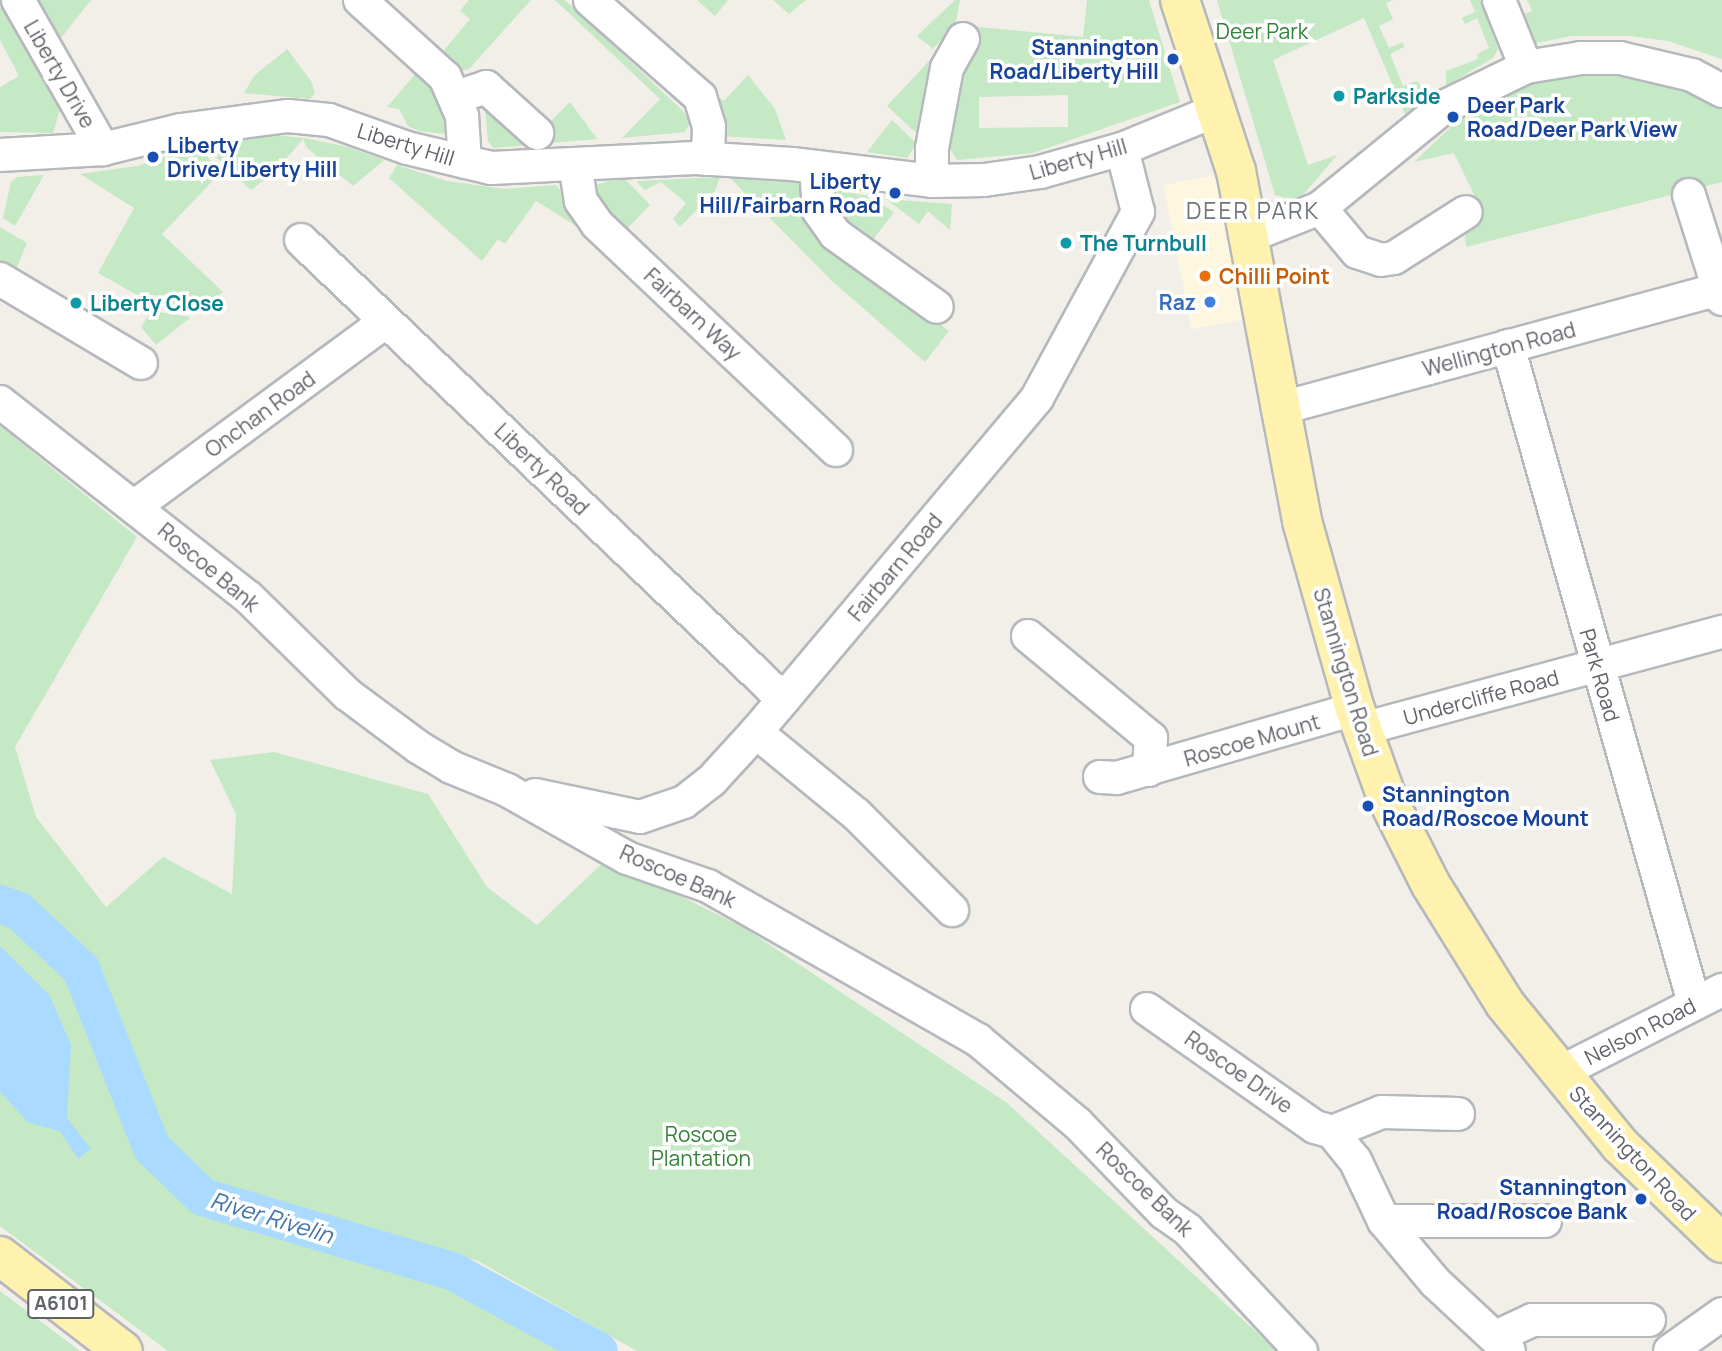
<!DOCTYPE html>
<style>
body{margin:0}
#map{position:relative;width:1722px;height:1351px;overflow:hidden;background:#f1efe8;font-family:Manrope,sans-serif}
div>[style]{position:absolute}
[style*='--x']{left:calc(var(--x)*1px);top:calc(var(--y)*1px);width:calc(var(--w)*1px);rotate:calc(var(--a)*1deg)}
.commercial>*{inset:0;background:#fef7e0;transform-origin:0 0}
.green>*{inset:0;background:#c5e8c5}
.water>*{inset:0;background:#aadaff}
.river>*{height:38px;margin:-19px;padding:0 19px;transform-origin:19px;border-radius:19px;background:#aadaff}
.roads{filter:drop-shadow(2px 0 #b5b8bc) drop-shadow(-2px 0 #b5b8bc) drop-shadow(0 2px #b5b8bc) drop-shadow(0 -2px #b5b8bc)}
.minor>*{height:32px;margin:-16px;padding:0 16px;transform-origin:16px;border-radius:16px;background:#fff}
.major>*{height:38px;margin:-19px;padding:0 19px;transform-origin:19px;border-radius:19px;background:#fff2af}
.dots>*{width:19px;height:19px;translate:-50% -50%;box-sizing:border-box;border:4px solid #fff;border-radius:50%}
span{translate:-50% -50%;white-space:nowrap;text-align:center;line-height:1.15;-webkit-text-stroke:7px #fff;paint-order:stroke}
.shield-label span{padding:2px 5px;background:#fff;border:2px solid;border-radius:5px;-webkit-text-stroke-width:0}
.shield-label{font-size:19px;color:#5f6368;font-weight:700}
.park-label{font-size:21px;color:#348238}
.transit-label{font-size:21px;color:#164399;font-weight:700}
.right{translate:-100% -50%;text-align:right}
.left{translate:0 -50%;text-align:left}
.street-label{font-size:21px;color:#5f6368}
.culture-label{font-size:21px;color:#0d838f;font-weight:700}
.food-label{font-size:21px;color:#c56008;font-weight:700}
.shop-label{font-size:21px;color:#366cbe;font-weight:700}
.neighbourhood-label{font-size:23px;color:#70757a;letter-spacing:2px}
.water-label{font-size:23px;color:#4174aa;font-style:italic}
</style>
<div id="map">
<div class="commercial">
<div style="left:1231px;top:172px;width:147px;height:69px;rotate:79deg"></div>
</div>
<div class="green">
<div style="clip-path:polygon(38px 0,91px 0,60px 39px)"></div>
<div style="clip-path:polygon(469px 0,531px 0,469px 69px,457px 72px,439px 56px,470px 19px,460px 11px)"></div>
<div style="clip-path:polygon(555px 0,565px 0,684px 112px,690px 123px,685px 132px,622px 138px,660px 99px)"></div>
<div style="clip-path:polygon(697px 0,728px 0,715px 16px)"></div>
<div style="clip-path:polygon(773px 0,806px 0,789px 14px)"></div>
<div style="clip-path:polygon(955px 0,960px 0,956px 22px,933px 49px,917px 36px)"></div>
<div style="clip-path:polygon(evenodd,1087px 0,1149px 0,1180px 102px,1033px 153px,957px 160px,947px 145px,959px 81px,980px 40px,968px 26px,1083px 37px,1087px 0,1068px 95px,1068px 127px,979px 128px,979px 97px,1068px 95px)"></div>
<div style="clip-path:polygon(1217px 0,1393px 0,1386px 3px,1393px 19px,1379px 26px,1389px 48px,1403px 42px,1404px 47px,1390px 54px,1403px 86px,1417px 81px,1431px 96px,1405px 114px,1364px 18px,1273px 60px,1308px 165px,1337px 155px,1303px 195px,1290px 199px,1275px 195px)"></div>
<div style="clip-path:polygon(1470px 0,1480px 0,1498px 49px,1493px 58px,1446px 86px,1446px 71px,1478px 59px,1477px 54px,1489px 48px,1477px 18px,1465px 24px,1462px 18px,1475px 12px)"></div>
<div style="clip-path:polygon(1527px 0,1722px 0,1722px 59px,1668px 41px,1631px 36px,1571px 36px,1532px 44px,1516px 17px,1532px 11px)"></div>
<div style="clip-path:polygon(0 4px,60px 110px,53px 133px,0 132px,0 87px,19px 76px,0 40px)"></div>
<div style="clip-path:polygon(287px 49px,311px 81px,315px 93px,310px 99px,244px 93px,254px 76px)"></div>
<div style="clip-path:polygon(930px 60px,919px 130px,915px 132px,887px 106px)"></div>
<div style="clip-path:polygon(422px 66px,442px 84px,454px 135px,419px 131px,408px 126px,399px 109px,387px 107px)"></div>
<div style="clip-path:polygon(1617px 74px,1675px 87px,1722px 109px,1722px 182px,1466px 247px,1465px 234px,1480px 207px,1454px 153px,1414px 162px,1471px 108px,1514px 86px,1564px 75px)"></div>
<div style="clip-path:polygon(748px 75px,775px 109px,786px 140px,721px 136px,716px 108px,720px 98px,724px 101px)"></div>
<div style="clip-path:polygon(570px 102px,597px 139px,493px 148px,488px 141px,485px 108px,491px 106px,547px 125px)"></div>
<div style="clip-path:polygon(892px 120px,917px 144px,907px 158px,867px 152px)"></div>
<div style="clip-path:polygon(273px 135px,304px 138px,348px 147px,384px 160px,353px 186px,307px 148px,303px 139px,275px 172px,251px 190px,203px 145px)"></div>
<div style="clip-path:polygon(198px 146px,221px 172px,162px 234px,223px 292px,200px 310px,153px 304px,98px 273px,134px 208px,80px 174px,137px 166px)"></div>
<div style="clip-path:polygon(397px 165px,447px 181px,505px 189px,556px 185px,603px 243px,536px 201px,505px 244px,498px 239px,482px 261px,389px 178px)"></div>
<div style="clip-path:polygon(44px 175px,15px 226px,3px 218px,11px 182px,17px 177px)"></div>
<div style="clip-path:polygon(720px 177px,715px 191px,680px 227px,673px 219px,686px 203px,661px 182px,645px 190px,636px 181px)"></div>
<div style="clip-path:polygon(730px 178px,799px 183px,820px 233px,949px 331px,925px 362px,833px 282px)"></div>
<div style="clip-path:polygon(617px 179px,626px 180px,650px 205px,624px 232px,594px 198px,595px 185px)"></div>
<div style="clip-path:polygon(830px 189px,869px 196px,894px 212px,872px 241px,841px 224px,826px 194px)"></div>
<div style="clip-path:polygon(886px 199px,952px 204px,950px 230px,928px 211px,919px 224px)"></div>
<div style="clip-path:polygon(0 227px,27px 243px,12px 279px,0 265px)"></div>
<div style="clip-path:polygon(151px 311px,152px 311px,191px 317px,156px 345px,141px 327px)"></div>
<div style="clip-path:polygon(0 426px,137px 537px,15px 747px,36px 817px,106px 907px,163px 857px,232px 894px,236px 814px,210px 760px,274px 752px,428px 794px,487px 887px,537px 925px,607px 859px,746px 929px,1006px 1102px,1277px 1351px,637px 1351px,478px 1261px,205px 1188px,158px 1141px,91px 972px,22px 904px,0 896px)"></div>
<div style="clip-path:polygon(0 917px,12px 922px,73px 980px,143px 1152px,183px 1195px,436px 1277px,559px 1338px,553px 1346px,563px 1351px,168px 1351px,0 1226px)"></div>
<div style="clip-path:polygon(0 1291px,80px 1351px,0 1351px)"></div>
</div>
<div class="water">
<div style="clip-path:polygon(0 946px,50px 996px,71px 1045px,67px 1118px,91px 1149px,78px 1159px,60px 1131px,29px 1123px,0 1092px)"></div>
</div>
<div class="river">
<div style="--x:0;--y:904;--w:20;--a:20"></div>
<div style="--x:19;--y:911;--w:85;--a:43.1"></div>
<div style="--x:81;--y:969;--w:193;--a:68.4"></div>
<div style="--x:152;--y:1148;--w:71;--a:43.9"></div>
<div style="--x:203;--y:1197;--w:260;--a:16.6"></div>
<div style="--x:452;--y:1271;--w:167;--a:28.6"></div>
</div>
<div class="roads">
<div class="minor">
<div style="--x:18;--y:0;--w:172;--a:60.3"></div>
<div style="--x:360;--y:0;--w:115;--a:42.2"></div>
<div style="--x:445;--y:77;--w:43;--a:66.4"></div>
<div style="--x:462;--y:116;--w:46;--a:86.3"></div>
<div style="--x:590;--y:0;--w:147;--a:41.4"></div>
<div style="--x:700;--y:97;--w:31;--a:73"></div>
<div style="--x:709;--y:127;--w:32;--a:92"></div>
<div style="--x:1499;--y:0;--w:72;--a:68.1"></div>
<div style="--x:456;--y:97;--w:32;--a:-18"></div>
<div style="--x:486;--y:87;--w:69;--a:42"></div>
<div style="--x:0;--y:155;--w:103;--a:-3.3"></div>
<div style="--x:103;--y:149;--w:80;--a:-13.7"></div>
<div style="--x:181;--y:130;--w:108;--a:-7.5"></div>
<div style="--x:288;--y:116;--w:41;--a:5.6"></div>
<div style="--x:329;--y:120;--w:83;--a:19.7"></div>
<div style="--x:407;--y:148;--w:86;--a:13.4"></div>
<div style="--x:491;--y:168;--w:205;--a:-2.8"></div>
<div style="--x:696;--y:158;--w:96;--a:3.6"></div>
<div style="--x:792;--y:164;--w:141;--a:6.9"></div>
<div style="--x:932;--y:181;--w:52;--a:-1.1"></div>
<div style="--x:984;--y:180;--w:57;--a:-8.1"></div>
<div style="--x:1040;--y:172;--w:85;--a:-15.7"></div>
<div style="--x:1122;--y:149;--w:103;--a:-22.3"></div>
<div style="--x:575;--y:164;--w:37;--a:81"></div>
<div style="--x:581;--y:201;--w:28;--a:55"></div>
<div style="--x:597;--y:224;--w:329;--a:43.4"></div>
<div style="--x:816;--y:167;--w:44;--a:86.1"></div>
<div style="--x:819;--y:211;--w:28;--a:55"></div>
<div style="--x:835;--y:234;--w:125;--a:35.6"></div>
<div style="--x:932;--y:181;--w:33;--a:-90"></div>
<div style="--x:932;--y:148;--w:81;--a:-79.4"></div>
<div style="--x:947;--y:68;--w:33;--a:-61"></div>
<div style="--x:1689;--y:195;--w:109;--a:72.4"></div>
<div style="--x:1320;--y:208;--w:57;--a:49.9"></div>
<div style="--x:1357;--y:252;--w:25;--a:18"></div>
<div style="--x:1381;--y:260;--w:13;--a:-9"></div>
<div style="--x:1394;--y:258;--w:85;--a:-32.6"></div>
<div style="--x:1249;--y:236;--w:76;--a:-21.5"></div>
<div style="--x:1320;--y:208;--w:160;--a:-39.2"></div>
<div style="--x:1444;--y:107;--w:91;--a:-26"></div>
<div style="--x:1526;--y:67;--w:56;--a:-9.3"></div>
<div style="--x:1581;--y:58;--w:39;--a:0"></div>
<div style="--x:1620;--y:58;--w:74;--a:13.3"></div>
<div style="--x:1692;--y:75;--w:34;--a:28"></div>
<div style="--x:301;--y:240;--w:666;--a:43.6"></div>
<div style="--x:0;--y:279;--w:164;--a:30.8"></div>
<div style="--x:1508;--y:346;--w:683;--a:74.19"></div>
<div style="--x:0;--y:402;--w:315;--a:38.2"></div>
<div style="--x:248;--y:597;--w:139;--a:44.4"></div>
<div style="--x:347;--y:694;--w:89;--a:36.7"></div>
<div style="--x:418;--y:747;--w:39;--a:31"></div>
<div style="--x:451;--y:767;--w:61;--a:22.3"></div>
<div style="--x:507;--y:790;--w:138;--a:29.5"></div>
<div style="--x:627;--y:858;--w:86;--a:19.1"></div>
<div style="--x:708;--y:886;--w:311;--a:29.7"></div>
<div style="--x:978;--y:1040;--w:129;--a:40"></div>
<div style="--x:1077;--y:1123;--w:125;--a:46"></div>
<div style="--x:1164;--y:1213;--w:29;--a:35"></div>
<div style="--x:1188;--y:1230;--w:166;--a:47"></div>
<div style="--x:1278;--y:409;--w:457;--a:-15.2"></div>
<div style="--x:134;--y:507;--w:313;--a:-36.4"></div>
<div style="--x:1028;--y:636;--w:160;--a:39.7"></div>
<div style="--x:1151;--y:738;--w:32;--a:94"></div>
<div style="--x:1362;--y:729;--w:373;--a:-15.1"></div>
<div style="--x:756;--y:732;--w:129;--a:39.4"></div>
<div style="--x:856;--y:814;--w:136;--a:45"></div>
<div style="--x:1100;--y:777;--w:17;--a:3"></div>
<div style="--x:1117;--y:778;--w:248;--a:-16.2"></div>
<div style="--x:535;--y:795;--w:107;--a:11.8"></div>
<div style="--x:640;--y:817;--w:46;--a:-18.8"></div>
<div style="--x:684;--y:802;--w:36;--a:-38"></div>
<div style="--x:712;--y:780;--w:65;--a:-47.5"></div>
<div style="--x:756;--y:732;--w:436;--a:-49.9"></div>
<div style="--x:1037;--y:398;--w:212;--a:-61.5"></div>
<div style="--x:1138;--y:212;--w:65;--a:-104.3"></div>
<div style="--x:1147;--y:1009;--w:205;--a:35.1"></div>
<div style="--x:1315;--y:1127;--w:18;--a:16"></div>
<div style="--x:1332;--y:1132;--w:36;--a:51"></div>
<div style="--x:1355;--y:1160;--w:68;--a:64.6"></div>
<div style="--x:1384;--y:1221;--w:80;--a:50.1"></div>
<div style="--x:1435;--y:1282;--w:101;--a:43"></div>
<div style="--x:1559;--y:1073;--w:183;--a:-27"></div>
<div style="--x:1332;--y:1132;--w:54;--a:-21.8"></div>
<div style="--x:1382;--y:1112;--w:76;--a:1.5"></div>
<div style="--x:1384;--y:1221;--w:161;--a:0"></div>
<div style="--x:1498;--y:1336;--w:38;--a:-25"></div>
<div style="--x:1532;--y:1320;--w:117;--a:0"></div>
<div style="--x:1670;--y:1351;--w:64;--a:-35.4"></div>
</div>
<div class="major">
<div style="--x:1180;--y:0;--w:180;--a:71.9"></div>
<div style="--x:1236;--y:171;--w:356;--a:79.3"></div>
<div style="--x:1302;--y:521;--w:195;--a:74.3"></div>
<div style="--x:1355;--y:709;--w:95;--a:70.2"></div>
<div style="--x:1387;--y:798;--w:97;--a:63.2"></div>
<div style="--x:1431;--y:885;--w:140;--a:58.1"></div>
<div style="--x:1505;--y:1004;--w:182;--a:50.8"></div>
<div style="--x:1620;--y:1145;--w:141;--a:43.9"></div>
<div style="--x:0;--y:1256;--w:155;--a:37.7"></div>
</div>
</div>
<div class="dots">
<div style="left:1173px;top:59px;background:#1a4fb4"></div>
<div style="left:1339px;top:96px;background:#0f9aa8"></div>
<div style="left:1453px;top:117px;background:#1a4fb4"></div>
<div style="left:153px;top:157px;background:#1a4fb4"></div>
<div style="left:895px;top:193px;background:#1a4fb4"></div>
<div style="left:1066px;top:243px;background:#0f9aa8"></div>
<div style="left:1205px;top:276px;background:#e8710a"></div>
<div style="left:1210px;top:302px;background:#3f7fe0"></div>
<div style="left:76px;top:303px;background:#0f9aa8"></div>
<div style="left:1368px;top:806px;background:#1a4fb4"></div>
<div style="left:1641px;top:1199px;background:#1a4fb4"></div>
</div>
<div class="shield-label">
<span style="left:61px;top:1304px">A6101</span>
</div>
<div class="park-label">
<span style="left:1262px;top:31px">Deer Park</span>
<span style="left:701px;top:1146px">Roscoe<br>Plantation</span>
</div>
<div class="transit-label">
<span class="right" style="left:1159px;top:59px">Stannington<br>Road/Liberty Hill</span>
<span class="left" style="left:1467px;top:117px">Deer Park<br>Road/Deer Park View</span>
<span class="left" style="left:167px;top:157px">Liberty<br>Drive/Liberty Hill</span>
<span class="right" style="left:881px;top:193px">Liberty<br>Hill/Fairbarn Road</span>
<span class="left" style="left:1382px;top:806px">Stannington<br>Road/Roscoe Mount</span>
<span class="right" style="left:1627px;top:1199px">Stannington<br>Road/Roscoe Bank</span>
</div>
<div class="street-label">
<span style="left:60px;top:74px;rotate:60deg">Liberty Drive</span>
<span style="left:406px;top:144px;rotate:17deg">Liberty Hill</span>
<span style="left:1078px;top:159px;rotate:-16deg">Liberty Hill</span>
<span style="left:693px;top:314px;rotate:43deg">Fairbarn Way</span>
<span style="left:1499px;top:349px;rotate:-15deg">Wellington Road</span>
<span style="left:260px;top:414px;rotate:-36deg">Onchan Road</span>
<span style="left:542px;top:469px;rotate:44deg">Liberty Road</span>
<span style="left:209px;top:567px;rotate:40deg">Roscoe Bank</span>
<span style="left:895px;top:567px;rotate:-50deg">Fairbarn Road</span>
<span style="left:1346px;top:672px;rotate:73deg">Stannington Road</span>
<span style="left:1600px;top:675px;rotate:74deg">Park Road</span>
<span style="left:1481px;top:697px;rotate:-15deg">Undercliffe Road</span>
<span style="left:1252px;top:740px;rotate:-16deg">Roscoe Mount</span>
<span style="left:678px;top:876px;rotate:24deg">Roscoe Bank</span>
<span style="left:1640px;top:1031px;rotate:-27deg">Nelson Road</span>
<span style="left:1239px;top:1072px;rotate:35deg">Roscoe Drive</span>
<span style="left:1633px;top:1153px;rotate:47deg">Stannington Road</span>
<span style="left:1145px;top:1189px;rotate:44deg">Roscoe Bank</span>
</div>
<div class="culture-label">
<span class="left" style="left:1353px;top:96px">Parkside</span>
<span class="left" style="left:1080px;top:243px">The Turnbull</span>
<span class="left" style="left:90px;top:303px">Liberty Close</span>
</div>
<div class="food-label">
<span class="left" style="left:1219px;top:276px">Chilli Point</span>
</div>
<div class="shop-label">
<span class="right" style="left:1196px;top:302px">Raz</span>
</div>
<div class="neighbourhood-label">
<span style="left:1253px;top:210px">DEER PARK</span>
</div>
<div class="water-label">
<span style="left:272px;top:1217px;rotate:17deg">River Rivelin</span>
</div>
</div>
